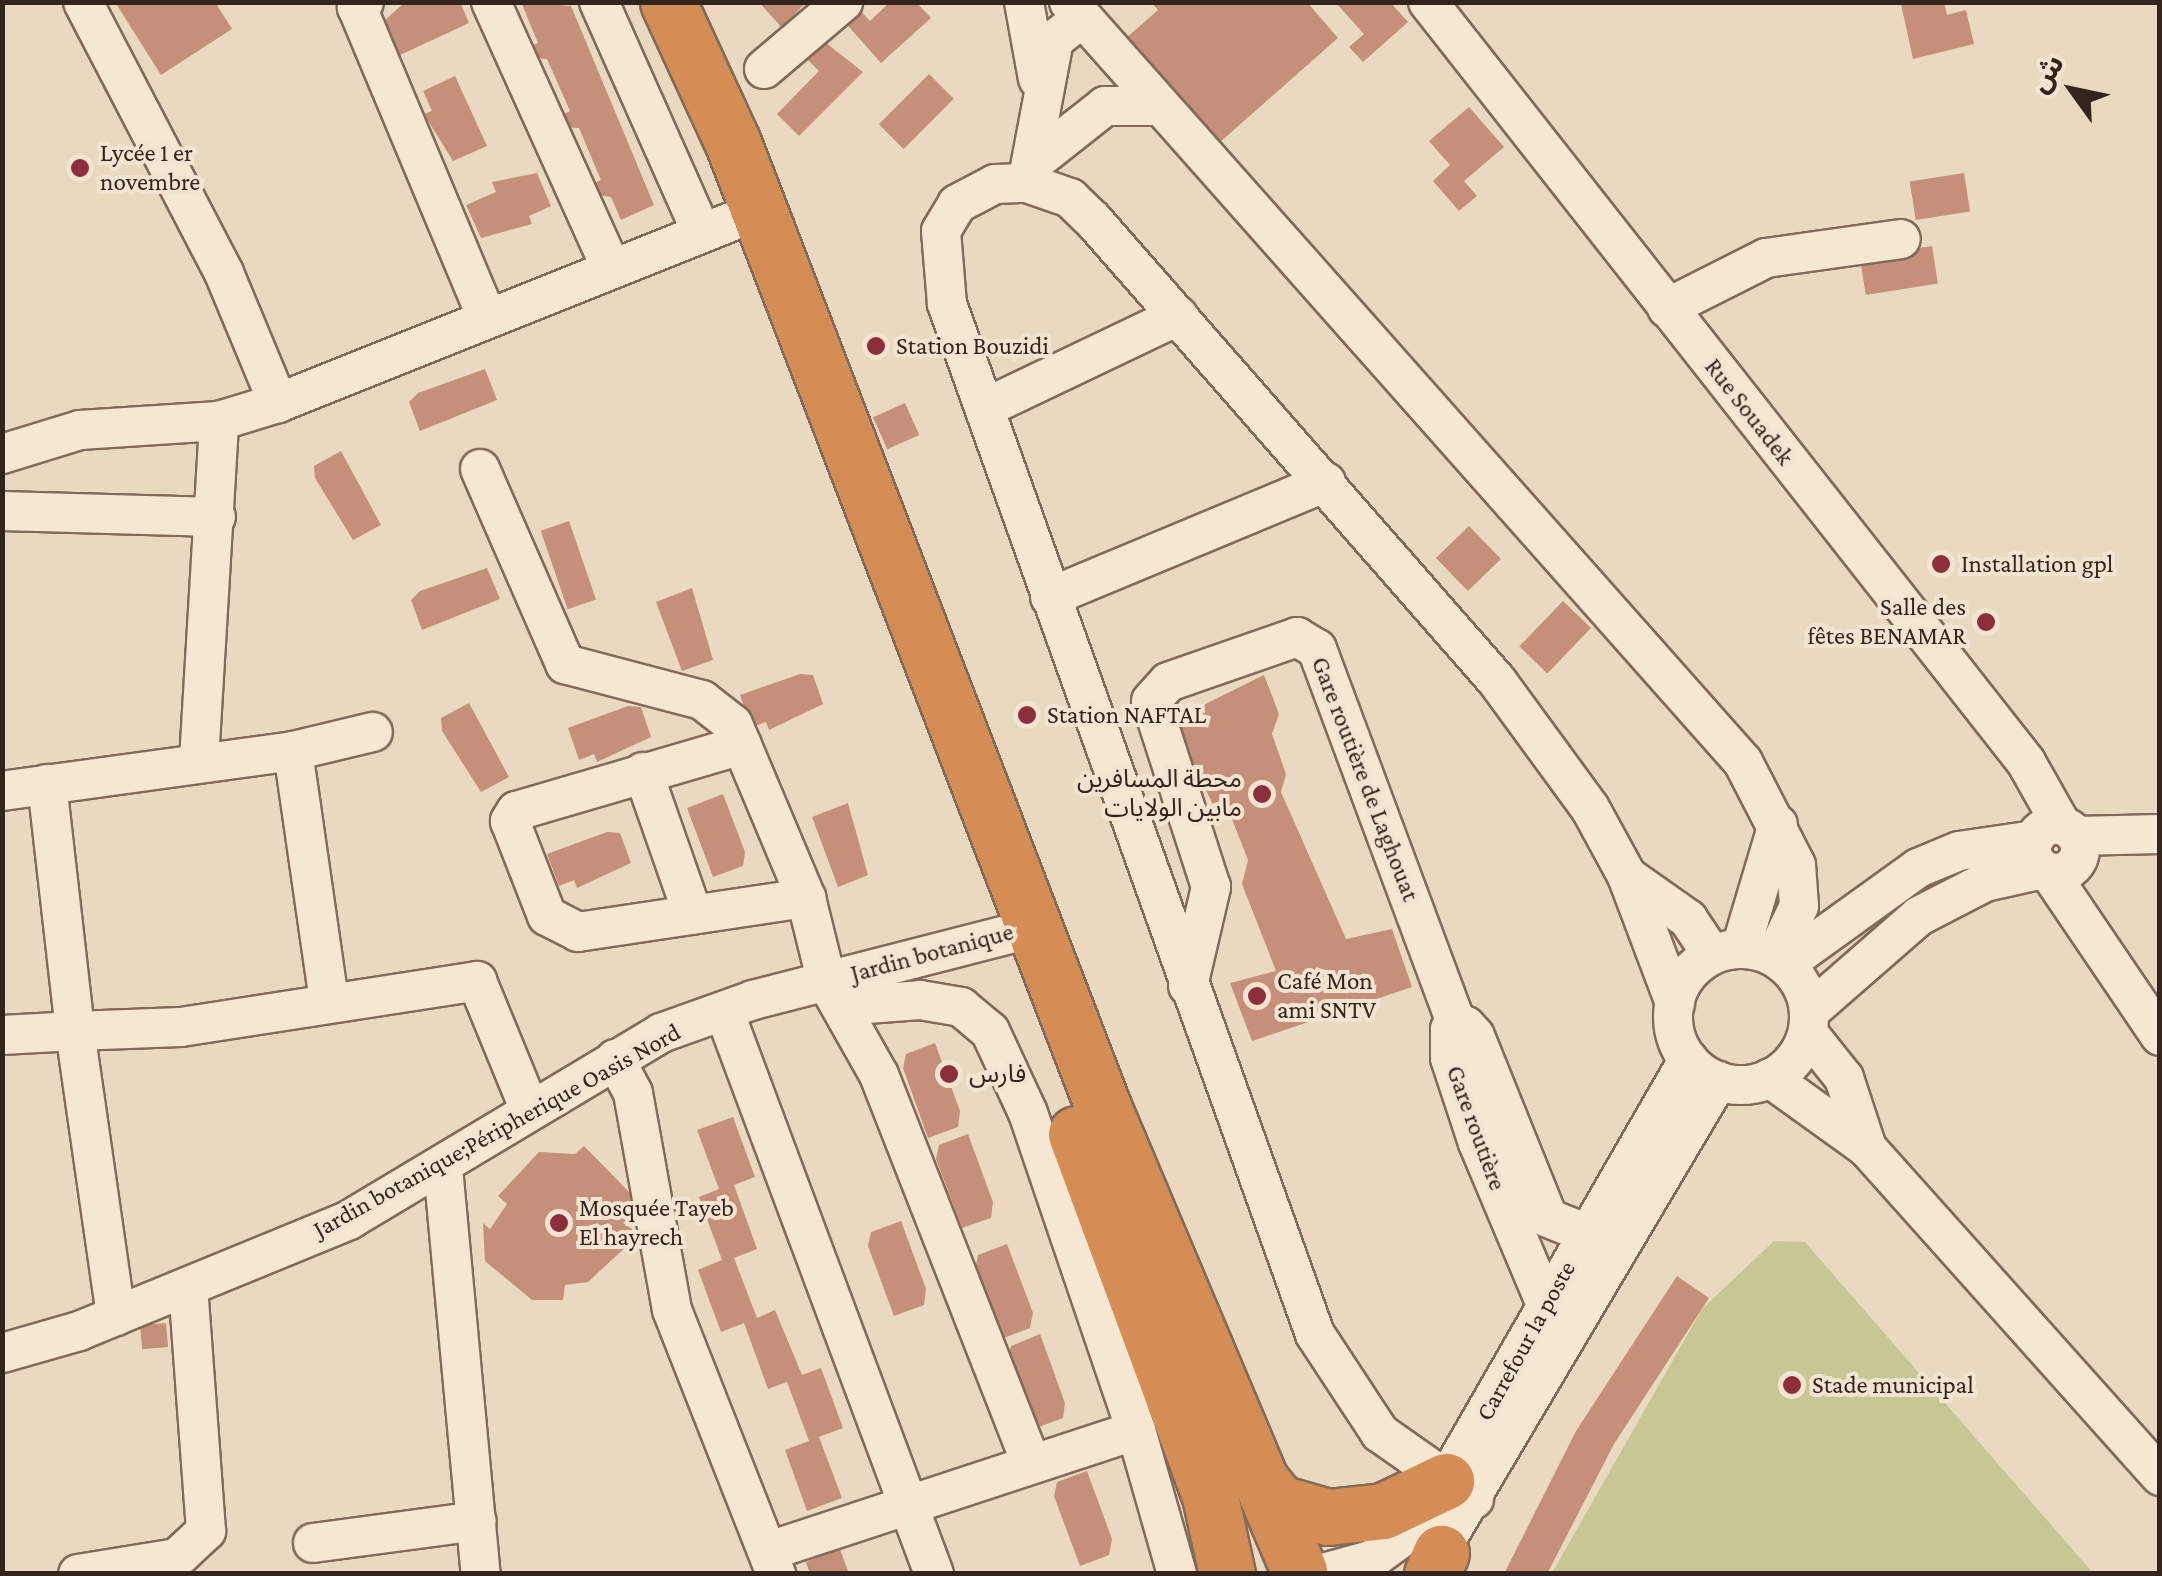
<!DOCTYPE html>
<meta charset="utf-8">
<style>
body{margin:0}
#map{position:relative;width:2162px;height:1576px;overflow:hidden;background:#ead9c1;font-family:"Crimson Pro","Noto Sans Arabic",serif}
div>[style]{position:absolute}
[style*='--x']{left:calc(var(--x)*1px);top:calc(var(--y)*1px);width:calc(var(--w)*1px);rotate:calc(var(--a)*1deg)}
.green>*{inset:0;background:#c7c796}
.building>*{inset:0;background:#c68f79;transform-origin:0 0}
.roads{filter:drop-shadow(2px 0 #826a5a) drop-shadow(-2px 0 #826a5a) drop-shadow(0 2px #826a5a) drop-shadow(0 -2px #826a5a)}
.minor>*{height:38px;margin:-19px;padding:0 19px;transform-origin:19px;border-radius:19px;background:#f6e7d3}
.minor>.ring{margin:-19px;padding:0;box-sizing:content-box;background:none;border:38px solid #f6e7d3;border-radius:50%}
.highway>*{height:55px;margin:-27.5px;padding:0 27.5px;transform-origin:27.5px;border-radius:27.5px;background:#d58d56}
.dots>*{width:28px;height:28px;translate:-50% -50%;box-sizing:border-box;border:5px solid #f2e4d0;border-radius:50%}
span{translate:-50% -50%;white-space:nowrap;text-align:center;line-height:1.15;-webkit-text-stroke:8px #f2e4d0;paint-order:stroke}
.poi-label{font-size:25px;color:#33251d}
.left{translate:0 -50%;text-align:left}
.right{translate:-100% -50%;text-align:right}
.street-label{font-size:25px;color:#33251d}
.frame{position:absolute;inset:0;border:5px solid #33251d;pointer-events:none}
.north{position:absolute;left:2022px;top:40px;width:100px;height:100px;-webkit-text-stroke:8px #f2e4d0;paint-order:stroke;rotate:303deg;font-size:28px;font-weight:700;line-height:40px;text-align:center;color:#33251d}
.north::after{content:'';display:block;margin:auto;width:35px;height:45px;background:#33251d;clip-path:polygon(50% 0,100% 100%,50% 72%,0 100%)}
</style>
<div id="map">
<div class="green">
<div style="clip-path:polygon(1774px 1241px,1805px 1242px,2093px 1573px,1552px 1573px,1702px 1309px)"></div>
</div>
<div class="building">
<div style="clip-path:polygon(115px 2px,215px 2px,232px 29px,161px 75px)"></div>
<div style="clip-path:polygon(405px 2px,460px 2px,469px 23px,398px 56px,383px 22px)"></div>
<div style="clip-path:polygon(521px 2px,571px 6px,654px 205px,621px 220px,611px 197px,596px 195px,592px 184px,601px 180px,579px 128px,564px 127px,560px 116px,570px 111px,547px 59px,532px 58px,528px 47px,538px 43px)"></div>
<div style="clip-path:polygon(759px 2px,806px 2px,782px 28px)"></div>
<div style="clip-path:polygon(890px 2px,916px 2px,931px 18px,881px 63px,842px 19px,856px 6px,870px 21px)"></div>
<div style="clip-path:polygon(1151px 2px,1307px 2px,1338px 38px,1219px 143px,1126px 38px,1158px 10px)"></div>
<div style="clip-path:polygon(1335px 2px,1390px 2px,1408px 22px,1363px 62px,1349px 47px,1364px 34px)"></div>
<div style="clip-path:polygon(1944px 2px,1947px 15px,1966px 10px,1974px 44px,1913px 59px,1901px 4px)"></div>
<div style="clip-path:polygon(821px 39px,863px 72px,799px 136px,777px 114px,819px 71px,804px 56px)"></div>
<div style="left:929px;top:74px;width:35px;height:71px;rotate:45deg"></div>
<div style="clip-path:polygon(455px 76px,487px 146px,453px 161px,424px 114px,432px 111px,423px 91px)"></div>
<div style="clip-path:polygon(1469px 107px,1504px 147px,1464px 181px,1477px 196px,1459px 211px,1433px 181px,1450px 165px,1429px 141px)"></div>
<div style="clip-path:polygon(537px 173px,551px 206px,529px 216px,532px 224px,481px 238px,466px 205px,496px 192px,492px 182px)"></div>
<div style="left:1964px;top:173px;width:39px;height:55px;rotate:81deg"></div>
<div style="left:1932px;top:246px;width:38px;height:73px;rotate:81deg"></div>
<div style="clip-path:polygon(485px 369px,497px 400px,420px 431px,409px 402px,418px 393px)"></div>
<div style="left:905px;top:403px;width:35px;height:35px;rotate:66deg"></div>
<div style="clip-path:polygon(341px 451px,381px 525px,353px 540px,315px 478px,314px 466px)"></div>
<div style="left:569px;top:521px;width:83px;height:30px;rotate:71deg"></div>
<div style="left:1469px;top:526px;width:46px;height:46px;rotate:46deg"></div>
<div style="clip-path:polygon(487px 568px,500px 599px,422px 630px,411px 600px,420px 591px)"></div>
<div style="clip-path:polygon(692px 588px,713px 660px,682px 671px,656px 602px)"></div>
<div style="left:1563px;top:601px;width:39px;height:63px;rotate:44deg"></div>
<div style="clip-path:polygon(800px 674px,813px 675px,823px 704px,769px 730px,766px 722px,751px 727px,740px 695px)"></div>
<div style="clip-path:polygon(1264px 675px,1279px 714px,1272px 734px,1286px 774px,1281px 792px,1346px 939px,1392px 929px,1412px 987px,1252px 1041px,1230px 983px,1276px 971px,1242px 884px,1248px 860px,1232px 819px,1215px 809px,1173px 720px)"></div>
<div style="clip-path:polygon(469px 703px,509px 777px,481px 792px,442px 731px,441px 718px)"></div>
<div style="clip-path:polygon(628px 706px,641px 707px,651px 737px,597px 762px,594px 754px,579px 760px,568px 728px)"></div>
<div style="clip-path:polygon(723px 794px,745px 852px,743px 866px,713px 877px,687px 808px)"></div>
<div style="clip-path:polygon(848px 803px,868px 875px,838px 887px,812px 817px)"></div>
<div style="clip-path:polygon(607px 832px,620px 833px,631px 863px,577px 888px,574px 880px,559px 886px,547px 854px)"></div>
<div style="clip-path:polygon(935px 1043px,960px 1111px,958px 1127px,928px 1138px,903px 1068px,906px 1054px)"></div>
<div style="clip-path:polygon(733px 1117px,755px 1177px,734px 1185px,757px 1249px,734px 1258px,757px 1318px,775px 1310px,802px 1375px,821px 1368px,843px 1428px,819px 1437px,842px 1498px,807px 1511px,785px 1450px,809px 1441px,787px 1382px,768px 1389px,744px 1323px,721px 1332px,698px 1270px,722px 1260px,699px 1197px,719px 1189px,697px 1130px)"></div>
<div style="clip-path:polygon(968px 1134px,993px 1202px,991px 1218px,962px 1228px,936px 1159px,939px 1145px)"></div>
<div style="clip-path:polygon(584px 1146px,635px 1198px,628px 1205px,636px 1213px,623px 1223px,632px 1229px,628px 1245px,588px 1282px,565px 1285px,563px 1300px,532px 1300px,485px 1261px,483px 1223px,490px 1229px,507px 1204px,498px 1196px,539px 1152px,575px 1154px)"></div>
<div style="clip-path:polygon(901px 1221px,926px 1289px,924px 1305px,894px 1316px,868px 1246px,871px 1232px)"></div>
<div style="clip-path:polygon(1007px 1244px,1033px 1313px,1030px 1328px,1001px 1339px,975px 1270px,978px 1255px)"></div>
<div style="clip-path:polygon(1677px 1276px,1709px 1298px,1614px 1444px,1547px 1574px,1504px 1574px,1576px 1431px)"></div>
<div style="left:166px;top:1323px;width:24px;height:26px;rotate:85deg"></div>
<div style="clip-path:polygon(1040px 1334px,1065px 1403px,1063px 1418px,1033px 1429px,1008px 1360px,1011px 1346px)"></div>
<div style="clip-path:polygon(1087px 1471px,1112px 1539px,1109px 1555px,1080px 1566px,1054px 1496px,1057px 1482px)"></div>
<div style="clip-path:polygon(840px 1549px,849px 1574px,810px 1574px,806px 1562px)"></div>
</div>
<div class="roads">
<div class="minor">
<div style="--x:83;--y:2;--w:305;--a:62.5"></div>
<div style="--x:224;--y:273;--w:141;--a:67.4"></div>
<div style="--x:364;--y:2;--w:9;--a:144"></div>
<div style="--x:357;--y:7;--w:337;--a:67.3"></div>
<div style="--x:491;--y:2;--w:290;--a:65.7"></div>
<div style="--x:599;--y:2;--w:253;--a:66"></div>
<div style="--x:1024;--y:2;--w:78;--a:79.7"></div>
<div style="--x:1069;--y:2;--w:1016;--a:48.43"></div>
<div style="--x:1743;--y:762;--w:116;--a:62.8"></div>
<div style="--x:1796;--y:865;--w:41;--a:85.8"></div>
<div style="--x:1799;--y:906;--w:55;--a:115.6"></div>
<div style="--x:1428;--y:2;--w:967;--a:51.8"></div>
<div style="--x:2026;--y:762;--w:73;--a:60.6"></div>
<div style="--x:764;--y:69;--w:104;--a:-40.3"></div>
<div style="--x:1038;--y:159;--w:85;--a:-38.3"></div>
<div style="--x:1105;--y:106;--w:52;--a:0"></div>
<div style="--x:1027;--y:183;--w:146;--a:-79.3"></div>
<div style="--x:1054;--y:40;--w:29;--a:-38"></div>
<div style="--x:1077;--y:22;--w:14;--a:21"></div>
<div style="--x:1667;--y:308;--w:111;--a:-26.8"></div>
<div style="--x:1766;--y:258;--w:136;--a:-8"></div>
<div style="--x:985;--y:408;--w:214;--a:-25.5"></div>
<div style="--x:2;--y:454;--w:82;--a:-17.1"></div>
<div style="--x:80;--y:430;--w:139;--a:-3.7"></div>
<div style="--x:219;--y:421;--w:62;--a:-17"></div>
<div style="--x:278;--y:403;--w:486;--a:-21.8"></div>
<div style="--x:480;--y:469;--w:213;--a:66.4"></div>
<div style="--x:565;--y:664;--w:142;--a:14.7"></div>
<div style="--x:702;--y:700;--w:39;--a:38"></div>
<div style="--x:733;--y:724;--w:189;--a:67.2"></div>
<div style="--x:806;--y:898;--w:88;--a:76.1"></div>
<div style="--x:827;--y:983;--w:106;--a:60.5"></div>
<div style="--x:879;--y:1075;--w:414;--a:68.6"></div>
<div style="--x:2;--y:511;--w:214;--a:1.6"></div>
<div style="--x:1050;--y:597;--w:299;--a:-22.6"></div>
<div style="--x:742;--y:745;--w:235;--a:163.7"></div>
<div style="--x:516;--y:811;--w:12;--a:121"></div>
<div style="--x:510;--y:821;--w:102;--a:68.7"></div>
<div style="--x:547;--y:916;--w:35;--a:27"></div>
<div style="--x:578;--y:932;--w:231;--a:-8.5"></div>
<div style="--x:293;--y:751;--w:82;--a:-13.4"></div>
<div style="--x:199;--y:761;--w:341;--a:-86.6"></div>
<div style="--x:643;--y:772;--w:151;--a:70.7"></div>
<div style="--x:47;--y:784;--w:249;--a:83.5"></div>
<div style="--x:75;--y:1031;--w:106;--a:-2.2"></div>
<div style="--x:181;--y:1027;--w:300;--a:-8.8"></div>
<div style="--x:477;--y:981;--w:139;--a:67.7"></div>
<div style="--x:2;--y:791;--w:294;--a:-7.8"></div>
<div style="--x:293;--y:751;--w:253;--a:81.8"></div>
<div class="ring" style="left:2032px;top:825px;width:10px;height:10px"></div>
<div style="--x:2076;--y:836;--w:84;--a:-1.4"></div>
<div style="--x:2049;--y:872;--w:198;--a:55.9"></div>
<div style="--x:1627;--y:876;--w:75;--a:35.2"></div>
<div style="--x:1688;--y:919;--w:43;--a:56.3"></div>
<div style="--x:1741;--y:948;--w:129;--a:-73.4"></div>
<div class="ring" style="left:1673px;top:949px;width:98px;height:98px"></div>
<div style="--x:1785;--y:964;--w:164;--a:-35.8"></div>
<div style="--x:1918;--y:868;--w:44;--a:-22.5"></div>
<div style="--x:1959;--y:851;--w:76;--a:-8.3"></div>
<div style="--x:1188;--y:986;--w:102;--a:-76.9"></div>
<div style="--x:1211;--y:887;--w:195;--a:-107.9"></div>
<div style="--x:1151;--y:701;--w:25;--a:-48"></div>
<div style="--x:1168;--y:682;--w:137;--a:-19.2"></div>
<div style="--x:1297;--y:637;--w:23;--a:31"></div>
<div style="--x:1317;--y:649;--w:401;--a:69.6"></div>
<div style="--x:841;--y:1006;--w:79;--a:-4.3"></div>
<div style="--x:920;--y:1000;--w:42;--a:9.7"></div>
<div style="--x:961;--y:1007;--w:38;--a:40"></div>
<div style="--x:990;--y:1031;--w:90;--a:65.1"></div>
<div style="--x:1028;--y:1113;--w:335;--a:71.2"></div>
<div style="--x:724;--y:1011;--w:601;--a:69.54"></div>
<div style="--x:1809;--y:1012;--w:146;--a:-41.1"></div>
<div style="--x:1919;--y:916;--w:74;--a:-27.3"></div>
<div style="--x:1985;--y:882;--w:59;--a:-12.6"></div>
<div style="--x:1808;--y:1033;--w:58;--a:51.3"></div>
<div style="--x:1844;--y:1078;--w:74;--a:71.8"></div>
<div style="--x:2;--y:1035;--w:73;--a:-3.1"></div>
<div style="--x:75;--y:1031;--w:288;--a:81.8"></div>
<div style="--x:615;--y:1059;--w:38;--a:62"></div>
<div style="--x:633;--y:1093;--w:220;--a:79.8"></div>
<div style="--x:672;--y:1310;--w:284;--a:68.5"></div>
<div style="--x:1770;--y:1078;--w:120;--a:35.8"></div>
<div style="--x:1867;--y:1148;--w:440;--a:48.2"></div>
<div style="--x:443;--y:1168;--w:408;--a:84.7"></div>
<div style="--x:1547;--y:1307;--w:178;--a:-112.8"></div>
<div style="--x:1478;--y:1143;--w:89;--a:-108.2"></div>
<div style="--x:1450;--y:1058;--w:29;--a:-90"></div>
<div style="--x:1450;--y:1029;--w:16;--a:-11"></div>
<div style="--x:1466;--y:1026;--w:13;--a:48"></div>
<div style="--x:1475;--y:1036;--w:196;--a:68.1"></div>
<div style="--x:1548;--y:1218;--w:40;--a:22"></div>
<div style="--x:2;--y:1353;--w:80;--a:-15.9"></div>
<div style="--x:79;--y:1331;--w:292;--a:-22.3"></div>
<div style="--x:349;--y:1220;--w:364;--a:-30.9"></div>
<div style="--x:661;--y:1033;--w:98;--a:-19.7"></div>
<div style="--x:753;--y:1000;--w:293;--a:-14.4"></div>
<div style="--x:1474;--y:1499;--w:115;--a:-144.9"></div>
<div style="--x:1380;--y:1433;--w:118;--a:-123.3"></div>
<div style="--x:1315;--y:1334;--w:1094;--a:-109.66"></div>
<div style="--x:947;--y:304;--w:73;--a:-94.7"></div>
<div style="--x:941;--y:231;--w:31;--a:-59"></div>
<div style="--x:957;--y:204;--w:43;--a:-27.8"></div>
<div style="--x:995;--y:184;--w:32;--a:-2"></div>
<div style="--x:1027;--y:183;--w:46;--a:19.2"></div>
<div style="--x:1070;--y:198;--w:32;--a:44"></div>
<div style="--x:1093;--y:220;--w:613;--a:48.77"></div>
<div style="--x:1497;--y:681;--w:157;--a:53.8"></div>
<div style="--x:1590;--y:808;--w:77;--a:61.4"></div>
<div style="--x:1627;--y:876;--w:136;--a:69.3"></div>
<div style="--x:313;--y:1543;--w:165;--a:-7.6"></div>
<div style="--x:769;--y:1551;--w:386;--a:-18.2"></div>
<div style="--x:1136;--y:1430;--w:150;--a:74.1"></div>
<div style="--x:1427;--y:1572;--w:571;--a:-59.35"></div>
<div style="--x:78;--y:1574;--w:100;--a:-9.2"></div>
<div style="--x:177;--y:1558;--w:40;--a:-43"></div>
<div style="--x:206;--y:1531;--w:244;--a:-94.2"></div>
<div style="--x:1319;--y:1574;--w:54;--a:-15.1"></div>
<div style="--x:1371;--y:1560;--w:46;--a:-36.1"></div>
<div style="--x:1408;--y:1533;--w:64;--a:-53.8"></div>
<div style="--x:1446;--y:1481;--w:486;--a:-60.1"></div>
</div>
<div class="highway">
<div style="--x:668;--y:2;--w:155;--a:65.3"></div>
<div style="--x:733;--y:143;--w:1033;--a:69"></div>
<div style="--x:1103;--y:1107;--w:504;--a:67.1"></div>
<div style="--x:1076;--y:1134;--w:386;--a:69.7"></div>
<div style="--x:1210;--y:1496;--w:80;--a:77.7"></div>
<div style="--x:1257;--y:1476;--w:35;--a:51"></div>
<div style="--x:1279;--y:1503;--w:51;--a:15.9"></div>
<div style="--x:1328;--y:1517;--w:55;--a:-6.2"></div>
<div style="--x:1383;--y:1511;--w:70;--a:-25.5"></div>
<div style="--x:1432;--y:1574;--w:23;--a:-67"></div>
</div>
</div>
<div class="dots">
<div style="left:80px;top:168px;background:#8d2e3b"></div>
<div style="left:876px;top:346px;background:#8d2e3b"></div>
<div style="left:1941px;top:564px;background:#8d2e3b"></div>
<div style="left:1986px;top:622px;background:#8d2e3b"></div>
<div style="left:1027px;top:715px;background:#8d2e3b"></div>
<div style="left:1262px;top:794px;background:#8d2e3b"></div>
<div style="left:1257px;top:996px;background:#8d2e3b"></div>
<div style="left:949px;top:1074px;background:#8d2e3b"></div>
<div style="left:559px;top:1223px;background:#8d2e3b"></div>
<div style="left:1792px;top:1385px;background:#8d2e3b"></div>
</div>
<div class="poi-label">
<span class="left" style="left:100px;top:168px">Lycée 1 er<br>novembre</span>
<span class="left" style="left:896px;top:346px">Station Bouzidi</span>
<span class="left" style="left:1961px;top:564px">Installation gpl</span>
<span class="right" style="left:1966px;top:622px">Salle des<br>fêtes BENAMAR</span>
<span class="left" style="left:1047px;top:715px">Station NAFTAL</span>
<span class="right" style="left:1242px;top:794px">محطة المسافرين<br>مابين الولايات</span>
<span class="left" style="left:1277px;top:996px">Café Mon<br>ami SNTV</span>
<span class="left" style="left:969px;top:1074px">فارس</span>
<span class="left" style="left:579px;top:1223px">Mosquée Tayeb<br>El hayrech</span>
<span class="left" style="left:1812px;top:1385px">Stade municipal</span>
</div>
<div class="street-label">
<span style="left:1749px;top:412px;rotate:52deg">Rue Souadek</span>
<span style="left:1365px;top:779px;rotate:69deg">Gare routière de Laghouat</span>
<span style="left:932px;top:953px;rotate:-15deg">Jardin botanique</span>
<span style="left:1476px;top:1128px;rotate:70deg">Gare routière</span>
<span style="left:497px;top:1131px;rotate:-29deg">Jardin botanique;Péripherique Oasis Nord</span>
<span style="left:1526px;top:1341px;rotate:-61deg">Carrefour la poste</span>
</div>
<div class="frame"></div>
<div class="north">ش</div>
</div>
